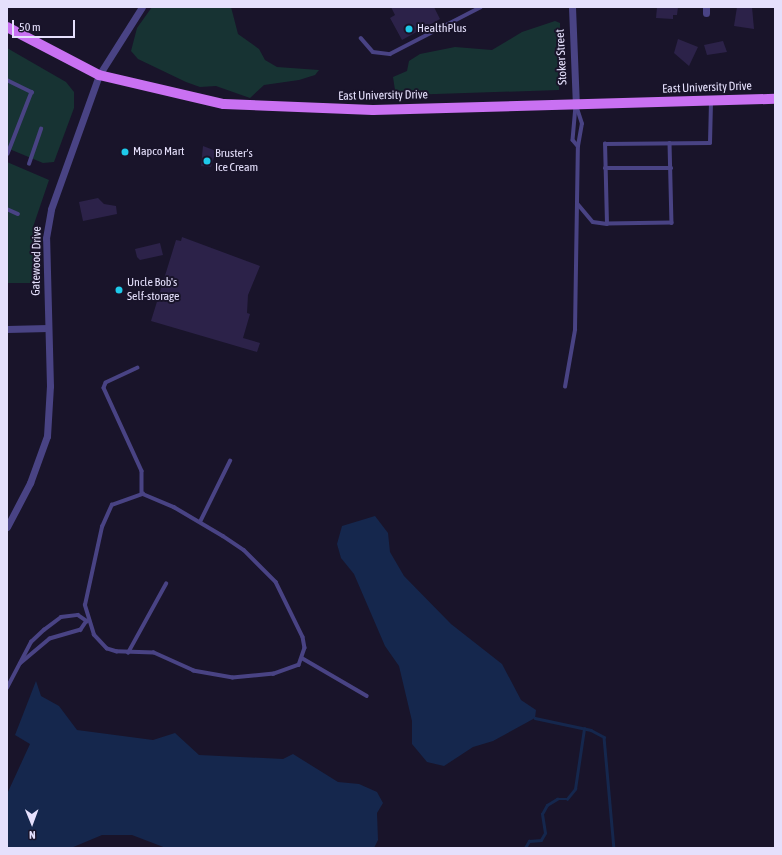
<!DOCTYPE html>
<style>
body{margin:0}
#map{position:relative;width:782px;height:855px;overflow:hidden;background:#19142a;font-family:"Asap Condensed",sans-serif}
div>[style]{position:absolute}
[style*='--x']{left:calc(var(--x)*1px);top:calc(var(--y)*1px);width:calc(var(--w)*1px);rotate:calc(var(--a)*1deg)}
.green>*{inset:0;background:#173333}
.water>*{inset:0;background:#15274d}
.stream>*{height:2.5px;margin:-1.25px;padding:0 1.25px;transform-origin:1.25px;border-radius:1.25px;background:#15274d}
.building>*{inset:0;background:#2c2249}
.service>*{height:3.5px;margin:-1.75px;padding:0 1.75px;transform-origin:1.75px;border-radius:1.75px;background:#494384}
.minor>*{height:7px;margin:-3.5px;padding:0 3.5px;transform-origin:3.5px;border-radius:3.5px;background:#494384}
.primary>*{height:10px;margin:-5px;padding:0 5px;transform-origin:5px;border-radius:5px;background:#c971f2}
.dots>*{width:11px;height:11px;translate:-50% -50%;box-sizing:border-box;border:2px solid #19142a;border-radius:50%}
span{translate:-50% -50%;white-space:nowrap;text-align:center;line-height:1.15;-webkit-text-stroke:4px #19142a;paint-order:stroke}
.poi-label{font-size:12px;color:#e5e0fc}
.left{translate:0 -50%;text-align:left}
.street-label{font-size:12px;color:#e5e0fc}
.frame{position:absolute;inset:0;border:8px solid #e5e0fc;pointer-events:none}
.north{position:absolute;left:12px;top:803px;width:40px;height:40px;-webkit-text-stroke:3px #19142a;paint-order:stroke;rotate:179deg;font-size:11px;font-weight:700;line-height:16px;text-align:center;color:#e5e0fc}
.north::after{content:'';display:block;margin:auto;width:14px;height:18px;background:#e5e0fc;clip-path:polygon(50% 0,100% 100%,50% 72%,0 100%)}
.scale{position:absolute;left:12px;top:20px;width:63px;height:18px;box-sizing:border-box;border:2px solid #e5e0fc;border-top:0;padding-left:5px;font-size:12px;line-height:14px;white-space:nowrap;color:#e5e0fc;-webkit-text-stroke:3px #19142a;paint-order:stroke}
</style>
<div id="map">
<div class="green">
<div style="clip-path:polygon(152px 7px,231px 7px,238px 34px,259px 49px,265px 60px,277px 67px,319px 70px,315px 75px,299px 80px,264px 85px,250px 98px,216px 86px,200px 87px,186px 82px,138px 59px,131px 51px,137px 28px)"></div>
<div style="clip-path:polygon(555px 21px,560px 23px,559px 90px,406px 95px,395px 90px,393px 77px,407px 71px,409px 61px,420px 54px,455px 47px,492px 50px,522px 32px)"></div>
<div style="clip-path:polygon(7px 48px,66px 82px,74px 92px,74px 108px,54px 162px,43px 163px,7px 148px)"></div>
<div style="clip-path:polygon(7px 162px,49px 180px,33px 227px,35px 283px,7px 283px)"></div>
</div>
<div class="water">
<div style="clip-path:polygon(375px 516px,388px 533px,390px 552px,404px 576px,451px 624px,502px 664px,521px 700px,536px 710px,535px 718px,493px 741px,473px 747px,444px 766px,427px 762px,412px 744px,412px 721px,399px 666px,385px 646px,354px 574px,341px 558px,337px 544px,342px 526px)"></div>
<div style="clip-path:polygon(36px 681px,41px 696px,59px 706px,77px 730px,153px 740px,175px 733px,199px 755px,283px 759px,293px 754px,338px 782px,359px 784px,377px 792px,383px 803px,377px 813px,378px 840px,374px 848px,166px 848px,132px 835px,102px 835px,71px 848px,7px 848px,7px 794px,30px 744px,15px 735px)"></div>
</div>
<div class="stream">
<div style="--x:535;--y:718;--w:57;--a:12.1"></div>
<div style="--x:591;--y:730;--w:15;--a:28"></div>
<div style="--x:604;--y:737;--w:111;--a:84.9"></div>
<div style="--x:525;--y:848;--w:8;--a:-60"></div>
<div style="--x:529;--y:841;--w:12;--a:-5"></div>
<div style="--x:541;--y:840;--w:8;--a:-60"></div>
<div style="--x:545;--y:833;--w:19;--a:-99"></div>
<div style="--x:542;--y:814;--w:10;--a:-61"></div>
<div style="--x:547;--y:805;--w:12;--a:-31"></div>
<div style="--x:557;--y:799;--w:10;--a:0"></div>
<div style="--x:567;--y:799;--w:13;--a:-51"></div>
<div style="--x:575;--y:789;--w:61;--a:-81.5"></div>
</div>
<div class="building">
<div style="clip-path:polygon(391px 7px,434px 7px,440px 19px,402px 40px,390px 18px,395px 15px)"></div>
<div style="clip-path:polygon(657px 7px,678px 7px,677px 15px,673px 15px,673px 19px,656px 18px)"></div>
<div style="clip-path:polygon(737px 7px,752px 7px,754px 29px,734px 26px)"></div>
<div style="clip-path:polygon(678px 39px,698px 47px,689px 66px,674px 53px)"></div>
<div style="clip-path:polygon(723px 41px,727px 52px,707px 55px,704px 45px)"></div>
<div style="clip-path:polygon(203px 146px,216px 151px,211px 167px,201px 166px)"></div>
<div style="clip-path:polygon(98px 198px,104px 204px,116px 206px,117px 214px,83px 221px,79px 202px)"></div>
<div style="clip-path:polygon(182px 237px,260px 266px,248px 295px,247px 313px,250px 314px,243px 338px,260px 343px,257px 352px,151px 321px,176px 240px,181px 241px)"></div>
<div style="clip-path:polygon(160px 243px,163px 255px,140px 260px,137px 257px,135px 249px)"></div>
</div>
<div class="service">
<div style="--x:361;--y:38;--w:18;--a:49"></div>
<div style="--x:373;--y:52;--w:17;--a:7"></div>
<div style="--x:390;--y:54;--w:102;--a:-27.3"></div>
<div style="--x:7;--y:80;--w:28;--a:26"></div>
<div style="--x:32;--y:92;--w:66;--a:111.2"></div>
<div style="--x:576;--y:106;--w:34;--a:95"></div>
<div style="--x:573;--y:140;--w:8;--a:50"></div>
<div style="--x:670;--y:143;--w:80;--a:88.6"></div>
<div style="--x:672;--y:223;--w:65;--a:179.1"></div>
<div style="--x:607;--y:224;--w:80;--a:-91.4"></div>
<div style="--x:605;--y:144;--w:105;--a:-0.5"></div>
<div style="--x:710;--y:143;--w:41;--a:-88.6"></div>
<div style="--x:29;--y:164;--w:37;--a:-71"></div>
<div style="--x:605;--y:168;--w:66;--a:0"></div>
<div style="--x:578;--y:204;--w:23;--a:50"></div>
<div style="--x:593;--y:222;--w:14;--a:8"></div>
<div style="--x:7;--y:209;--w:12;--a:24"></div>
<div style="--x:138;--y:368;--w:35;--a:155"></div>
<div style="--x:106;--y:383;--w:5;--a:112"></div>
<div style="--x:104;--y:388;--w:91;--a:65.4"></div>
<div style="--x:142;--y:471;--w:23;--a:90"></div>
<div style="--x:565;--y:387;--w:58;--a:-80"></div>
<div style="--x:575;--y:330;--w:184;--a:-89.1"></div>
<div style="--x:578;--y:146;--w:22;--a:-80"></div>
<div style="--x:582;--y:124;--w:19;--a:-108"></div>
<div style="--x:143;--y:494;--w:34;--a:23"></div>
<div style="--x:174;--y:507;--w:57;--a:30.6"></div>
<div style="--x:223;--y:536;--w:25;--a:34"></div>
<div style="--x:244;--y:550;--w:45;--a:45"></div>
<div style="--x:276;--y:582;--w:61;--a:63.9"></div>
<div style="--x:303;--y:637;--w:11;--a:80"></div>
<div style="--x:305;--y:648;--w:18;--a:109"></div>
<div style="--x:299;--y:665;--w:27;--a:160"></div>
<div style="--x:274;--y:674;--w:41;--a:174.4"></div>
<div style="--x:233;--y:678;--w:40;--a:-170"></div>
<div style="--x:194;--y:671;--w:44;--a:-155.8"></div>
<div style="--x:154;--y:653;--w:37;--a:-178"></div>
<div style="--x:117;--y:652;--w:10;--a:-163"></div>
<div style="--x:107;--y:649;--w:19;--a:-133"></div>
<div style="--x:94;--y:635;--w:31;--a:-107"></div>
<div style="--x:85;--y:605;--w:80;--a:-77.7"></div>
<div style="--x:102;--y:527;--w:24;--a:-66"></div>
<div style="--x:112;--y:505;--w:33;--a:-20"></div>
<div style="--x:200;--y:522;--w:68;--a:-63.8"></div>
<div style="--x:128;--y:653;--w:79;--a:-61.2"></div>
<div style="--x:302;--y:658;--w:75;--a:30.3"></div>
<div style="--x:7;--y:688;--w:52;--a:-62.4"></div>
<div style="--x:31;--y:642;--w:18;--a:-43"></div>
<div style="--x:44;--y:630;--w:21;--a:-37"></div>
<div style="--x:61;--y:617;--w:17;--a:-7"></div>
<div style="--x:78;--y:615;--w:11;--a:34"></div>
<div style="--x:87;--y:621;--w:11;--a:124"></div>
<div style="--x:81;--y:630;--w:32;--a:164"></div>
<div style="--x:50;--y:639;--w:38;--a:140"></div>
</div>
<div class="minor">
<div style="--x:572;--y:7;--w:99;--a:87.7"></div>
<div style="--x:706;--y:13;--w:6;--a:-90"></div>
<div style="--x:7;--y:329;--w:41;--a:-1.4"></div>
<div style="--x:7;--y:527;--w:50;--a:-62.4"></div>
<div style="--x:30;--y:483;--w:50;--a:-70.1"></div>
<div style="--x:47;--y:436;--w:50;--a:-86.6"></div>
<div style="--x:50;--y:386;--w:148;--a:-91.5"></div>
<div style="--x:46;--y:238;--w:29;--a:-80"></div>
<div style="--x:51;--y:209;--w:142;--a:-70.3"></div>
<div style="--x:99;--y:75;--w:80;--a:-57.7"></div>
</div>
<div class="primary">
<div style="--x:7;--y:27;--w:104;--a:27.6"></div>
<div style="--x:99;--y:75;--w:128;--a:13.1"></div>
<div style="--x:224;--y:104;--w:149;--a:2.3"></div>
<div style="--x:373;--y:110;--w:402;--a:-1.6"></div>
</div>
<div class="dots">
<div style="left:409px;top:29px;background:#1ecaea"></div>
<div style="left:125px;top:152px;background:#1ecaea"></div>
<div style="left:207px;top:161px;background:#1ecaea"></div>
<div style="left:119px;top:290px;background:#1ecaea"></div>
</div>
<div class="poi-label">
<span class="left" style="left:417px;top:29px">HealthPlus</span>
<span class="left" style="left:133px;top:152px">Mapco Mart</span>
<span class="left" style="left:215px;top:161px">Bruster's<br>Ice Cream</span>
<span class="left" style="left:127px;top:290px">Uncle Bob's<br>Self-storage</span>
</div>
<div class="street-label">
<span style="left:562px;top:57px;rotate:-93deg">Stoker Street</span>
<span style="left:707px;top:88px;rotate:-2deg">East University Drive</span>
<span style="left:383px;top:96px;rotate:-1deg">East University Drive</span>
<span style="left:37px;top:261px;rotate:-89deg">Gatewood Drive</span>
</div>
<div class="frame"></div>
<div class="north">N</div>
<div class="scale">50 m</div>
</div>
